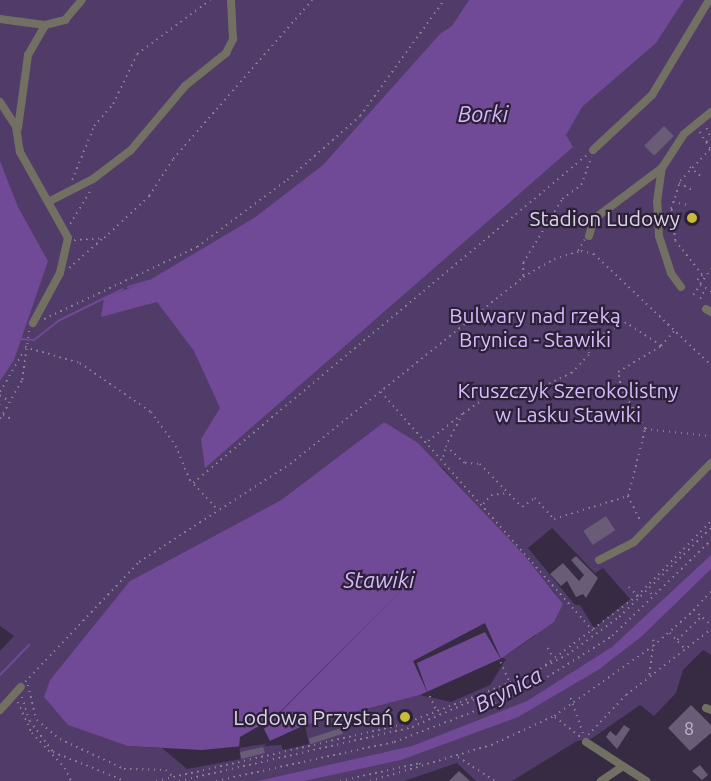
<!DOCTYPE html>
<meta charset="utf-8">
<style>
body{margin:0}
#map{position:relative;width:711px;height:781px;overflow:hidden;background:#362b43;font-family:Ubuntu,sans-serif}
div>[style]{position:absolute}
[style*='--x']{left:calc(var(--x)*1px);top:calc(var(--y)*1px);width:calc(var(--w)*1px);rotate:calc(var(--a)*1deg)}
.green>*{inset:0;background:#513b68}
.water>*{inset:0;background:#704997}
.pier>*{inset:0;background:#362b43}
.stream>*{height:2px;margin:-1px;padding:0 1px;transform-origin:1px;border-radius:1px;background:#704997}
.building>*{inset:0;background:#685c77;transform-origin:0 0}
.path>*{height:1.5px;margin-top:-0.75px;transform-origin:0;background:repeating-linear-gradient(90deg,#8a8195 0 1.5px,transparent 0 6px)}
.minor>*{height:8px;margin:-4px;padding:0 4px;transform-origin:4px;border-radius:4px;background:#717063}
.dots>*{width:16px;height:16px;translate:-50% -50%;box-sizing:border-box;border:3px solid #2c2138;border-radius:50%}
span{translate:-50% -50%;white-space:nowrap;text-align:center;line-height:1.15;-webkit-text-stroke:4.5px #2c2138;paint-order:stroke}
.number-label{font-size:18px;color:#bfb7ca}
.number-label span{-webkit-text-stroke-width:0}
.poi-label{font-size:21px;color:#dcd5e5}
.right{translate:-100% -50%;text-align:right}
.park-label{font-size:21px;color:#d8bbfb}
.water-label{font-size:22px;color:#d7bafa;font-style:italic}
</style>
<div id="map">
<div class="green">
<div style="clip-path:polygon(evenodd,0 0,711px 0,711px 655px,703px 650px,683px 670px,676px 693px,654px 716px,640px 705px,591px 739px,577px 741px,512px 781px,476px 781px,457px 763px,404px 781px,0 781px,0 651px,14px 636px,0 626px,0 0,384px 422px,444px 469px,556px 594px,535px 636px,502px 658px,506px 659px,490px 685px,451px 702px,420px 695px,305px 725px,309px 744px,283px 750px,281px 745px,264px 746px,271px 740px,239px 745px,241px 759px,187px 769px,162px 748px,128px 746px,130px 581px,281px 500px,384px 422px,0 0,552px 528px,595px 573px,603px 568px,630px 599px,594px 628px,580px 605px,575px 605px,528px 548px,552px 528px)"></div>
</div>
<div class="water">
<div style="clip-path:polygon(469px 0,684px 0,656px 43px,582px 107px,566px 135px,573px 147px,205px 468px,201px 439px,220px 408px,194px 351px,157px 302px,101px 317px,104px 298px,148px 281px,254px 218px,323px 165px,440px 34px,452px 26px)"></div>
<div style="clip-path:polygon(0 161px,18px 207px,48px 261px,14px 360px,0 381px)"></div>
<div style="clip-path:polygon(384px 422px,418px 443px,524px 555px,563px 604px,554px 622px,502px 658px,420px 695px,305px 725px,263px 744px,202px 750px,128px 746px,68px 725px,44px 697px,50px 680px,130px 581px,281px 500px)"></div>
<div style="clip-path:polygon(711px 555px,711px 569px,641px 637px,598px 670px,518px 717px,401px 760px,304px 781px,258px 781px,412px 746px,527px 701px,612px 647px)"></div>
</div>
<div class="pier">
<div style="clip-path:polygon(422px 569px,264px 729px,271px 743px,239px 748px,240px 737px,275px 717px)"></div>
<div style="clip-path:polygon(485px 623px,502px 661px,485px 632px,417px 663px,428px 694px,413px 661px)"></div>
</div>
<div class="stream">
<div style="--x:128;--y:287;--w:21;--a:-17"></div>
<div style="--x:19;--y:339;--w:15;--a:4"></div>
<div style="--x:34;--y:340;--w:31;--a:-38"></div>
<div style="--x:58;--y:321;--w:72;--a:-26.2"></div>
<div style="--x:0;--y:675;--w:42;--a:-46"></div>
</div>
<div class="building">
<div style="left:664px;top:126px;width:14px;height:28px;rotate:45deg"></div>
<div style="left:606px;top:516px;width:17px;height:27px;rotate:57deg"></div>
<div style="clip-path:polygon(576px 556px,598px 578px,586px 598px,583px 594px,576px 597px,567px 581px,561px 586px,550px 574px,563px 563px,579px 581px,584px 575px,571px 560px)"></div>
<div style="clip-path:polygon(691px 705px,711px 725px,711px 733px,690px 751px,668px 728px)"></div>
<div style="clip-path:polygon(624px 725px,630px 729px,617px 749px,606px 737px,610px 731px,616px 736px)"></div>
<div style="left:341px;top:728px;width:6px;height:34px;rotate:72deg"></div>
<div style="clip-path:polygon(263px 747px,265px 753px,241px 759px,240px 752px)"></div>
<div style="clip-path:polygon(700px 765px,708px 775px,702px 780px,692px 771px)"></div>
<div style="clip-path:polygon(459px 771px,470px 781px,449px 781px)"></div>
</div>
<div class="path">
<div style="--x:707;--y:128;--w:12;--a:70"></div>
<div style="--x:700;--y:132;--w:12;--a:59"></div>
<div style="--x:690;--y:167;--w:17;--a:40"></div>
<div style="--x:72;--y:180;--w:58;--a:-67.8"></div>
<div style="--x:94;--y:126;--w:29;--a:-49"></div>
<div style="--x:113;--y:104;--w:55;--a:-64.4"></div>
<div style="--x:137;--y:54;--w:91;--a:-36.5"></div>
<div style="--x:679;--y:183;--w:17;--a:28"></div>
<div style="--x:673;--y:202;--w:16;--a:11"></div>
<div style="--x:70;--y:224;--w:42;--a:-58.6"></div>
<div style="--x:74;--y:240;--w:30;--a:-4"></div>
<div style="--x:104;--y:238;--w:62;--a:-43"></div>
<div style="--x:149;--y:196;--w:44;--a:-57"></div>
<div style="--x:173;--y:159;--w:211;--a:-48.8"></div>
<div style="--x:578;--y:251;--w:13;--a:-61"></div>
<div style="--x:69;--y:268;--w:45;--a:-41.4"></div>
<div style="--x:523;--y:276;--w:13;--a:-90"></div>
<div style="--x:523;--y:263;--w:75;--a:-58.6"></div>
<div style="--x:562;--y:199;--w:24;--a:-36"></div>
<div style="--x:581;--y:185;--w:30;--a:-70"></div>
<div style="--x:697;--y:280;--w:7;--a:-45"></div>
<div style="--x:702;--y:275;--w:43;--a:-128.5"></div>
<div style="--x:675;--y:241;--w:32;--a:-97"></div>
<div style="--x:671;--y:209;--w:29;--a:-72"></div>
<div style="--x:680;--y:181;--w:44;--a:-46.8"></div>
<div style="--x:710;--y:149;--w:8;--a:-120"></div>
<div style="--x:706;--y:142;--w:6;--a:-31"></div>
<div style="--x:700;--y:284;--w:19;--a:-54"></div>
<div style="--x:693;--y:295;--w:12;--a:-55"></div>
<div style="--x:700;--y:285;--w:13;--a:29"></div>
<div style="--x:700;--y:299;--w:11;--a:-63"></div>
<div style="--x:44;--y:319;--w:169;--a:-25.2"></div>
<div style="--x:197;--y:247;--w:112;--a:-36.7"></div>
<div style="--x:287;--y:180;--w:97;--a:-41.2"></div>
<div style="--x:360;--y:116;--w:143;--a:-54.1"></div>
<div style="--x:661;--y:346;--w:20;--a:-49"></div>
<div style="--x:25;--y:347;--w:57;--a:16.2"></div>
<div style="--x:80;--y:363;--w:86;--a:34.6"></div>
<div style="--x:151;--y:412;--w:42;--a:53.7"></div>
<div style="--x:176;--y:446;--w:37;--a:68"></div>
<div style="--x:190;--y:480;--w:41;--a:47"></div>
<div style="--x:0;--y:392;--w:46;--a:-60.1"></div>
<div style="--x:381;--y:392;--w:321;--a:48.4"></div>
<div style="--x:0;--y:395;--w:11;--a:34"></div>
<div style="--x:0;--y:404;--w:1;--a:90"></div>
<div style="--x:3;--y:415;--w:10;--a:24"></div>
<div style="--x:0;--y:419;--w:45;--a:-60.6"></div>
<div style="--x:22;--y:380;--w:50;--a:-82"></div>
<div style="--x:645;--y:429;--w:47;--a:-121"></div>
<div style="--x:621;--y:389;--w:17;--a:-100"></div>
<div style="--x:618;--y:372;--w:50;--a:-31.2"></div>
<div style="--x:661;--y:346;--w:42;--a:-146.7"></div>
<div style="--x:626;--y:323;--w:39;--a:154"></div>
<div style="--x:591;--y:340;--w:15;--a:98"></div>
<div style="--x:589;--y:355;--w:25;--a:133"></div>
<div style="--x:572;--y:373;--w:41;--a:154.1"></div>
<div style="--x:535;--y:391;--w:36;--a:-177"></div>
<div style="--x:499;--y:389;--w:44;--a:145.2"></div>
<div style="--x:463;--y:414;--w:36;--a:118"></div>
<div style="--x:446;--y:446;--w:25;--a:42"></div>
<div style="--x:465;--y:463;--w:15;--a:4"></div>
<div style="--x:480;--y:464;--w:60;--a:45.7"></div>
<div style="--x:522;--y:507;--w:16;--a:-35"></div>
<div style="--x:535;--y:498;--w:28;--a:48"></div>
<div style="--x:554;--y:519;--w:77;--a:-17.3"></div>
<div style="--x:628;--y:496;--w:69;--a:-75.8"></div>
<div style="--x:645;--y:429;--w:66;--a:6.1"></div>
<div style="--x:428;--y:441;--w:43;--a:-38.5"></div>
<div style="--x:443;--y:457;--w:10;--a:-73"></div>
<div style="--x:193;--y:483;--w:514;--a:-39.79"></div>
<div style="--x:628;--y:496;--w:30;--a:63"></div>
<div style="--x:483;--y:504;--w:12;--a:-48"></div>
<div style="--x:491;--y:495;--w:16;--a:-7"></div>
<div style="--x:629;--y:587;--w:11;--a:45"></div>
<div style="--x:711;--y:592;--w:25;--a:133"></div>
<div style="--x:694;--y:610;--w:23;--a:41"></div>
<div style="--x:651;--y:593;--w:5;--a:53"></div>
<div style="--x:670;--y:633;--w:22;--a:47"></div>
<div style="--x:653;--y:640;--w:4;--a:56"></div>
<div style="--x:677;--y:640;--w:32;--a:-44"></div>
<div style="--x:548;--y:648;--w:10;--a:61"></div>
<div style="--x:501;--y:662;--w:21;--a:67"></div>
<div style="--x:545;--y:665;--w:115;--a:-36.9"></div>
<div style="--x:637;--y:596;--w:105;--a:-45.4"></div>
<div style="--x:649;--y:675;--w:28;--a:-82"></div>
<div style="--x:25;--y:682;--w:166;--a:-46.5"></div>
<div style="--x:139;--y:562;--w:180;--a:-33"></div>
<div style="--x:290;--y:464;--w:299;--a:-38.7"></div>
<div style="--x:523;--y:277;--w:36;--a:-30"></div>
<div style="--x:554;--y:259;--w:28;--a:-17"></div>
<div style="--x:581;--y:251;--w:13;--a:13"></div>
<div style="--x:594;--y:254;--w:161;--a:43.5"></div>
<div style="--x:28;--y:685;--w:36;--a:76"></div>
<div style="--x:37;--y:720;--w:30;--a:40"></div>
<div style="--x:60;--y:739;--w:71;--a:25.1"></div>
<div style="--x:124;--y:769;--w:42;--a:1.4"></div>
<div style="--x:166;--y:770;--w:10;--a:45"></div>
<div style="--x:430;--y:696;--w:17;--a:66"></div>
<div style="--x:22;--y:697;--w:25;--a:72"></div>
<div style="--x:30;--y:721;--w:39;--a:53"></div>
<div style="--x:53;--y:752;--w:78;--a:21.9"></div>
<div style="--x:500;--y:697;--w:5;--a:68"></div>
<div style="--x:571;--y:698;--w:40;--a:71.1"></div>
<div style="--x:18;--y:702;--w:34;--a:66"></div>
<div style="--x:32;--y:733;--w:48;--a:46.7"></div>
<div style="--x:65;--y:768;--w:14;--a:65"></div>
<div style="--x:555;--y:717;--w:34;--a:38"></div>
<div style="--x:588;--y:735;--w:55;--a:-46.5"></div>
<div style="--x:626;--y:695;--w:108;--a:-37.8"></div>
<div style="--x:458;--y:757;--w:44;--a:33"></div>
<div style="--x:156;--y:781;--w:254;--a:-12.9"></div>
<div style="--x:404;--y:724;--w:129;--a:-21.4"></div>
<div style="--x:524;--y:677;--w:48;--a:-27.1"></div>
<div style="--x:567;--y:655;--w:64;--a:-36.2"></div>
<div style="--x:619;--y:617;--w:128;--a:-44.1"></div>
<div style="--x:179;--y:781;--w:239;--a:-13"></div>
<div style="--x:412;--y:727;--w:121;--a:-23.8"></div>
<div style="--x:216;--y:781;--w:182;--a:-12.4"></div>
<div style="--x:394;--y:742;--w:137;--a:-20.9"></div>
<div style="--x:522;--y:693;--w:107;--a:-32.3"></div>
<div style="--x:612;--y:636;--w:138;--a:-44.1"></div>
<div style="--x:340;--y:781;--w:82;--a:-12.7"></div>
<div style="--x:420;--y:763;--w:5;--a:68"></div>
<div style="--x:370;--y:781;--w:126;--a:-16.6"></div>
<div style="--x:491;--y:745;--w:69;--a:-24.7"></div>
<div style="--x:554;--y:716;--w:121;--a:-35.3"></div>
<div style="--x:653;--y:646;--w:55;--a:-41.3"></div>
</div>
<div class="minor">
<div style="--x:0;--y:19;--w:45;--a:7.6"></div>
<div style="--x:45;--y:25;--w:21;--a:-14"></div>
<div style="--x:65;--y:20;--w:26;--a:-50"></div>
<div style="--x:0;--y:102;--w:30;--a:57"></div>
<div style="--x:16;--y:127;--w:25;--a:81"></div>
<div style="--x:20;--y:152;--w:98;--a:60.8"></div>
<div style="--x:68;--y:238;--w:36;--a:103"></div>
<div style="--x:60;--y:273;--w:57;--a:118.4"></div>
<div style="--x:18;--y:128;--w:74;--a:-82.2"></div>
<div style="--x:28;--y:55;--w:34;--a:-60"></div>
<div style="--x:593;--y:150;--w:81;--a:-43"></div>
<div style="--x:652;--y:95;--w:111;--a:-59"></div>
<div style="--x:48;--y:202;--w:51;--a:-27.1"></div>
<div style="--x:93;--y:179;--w:48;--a:-37.3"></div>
<div style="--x:131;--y:150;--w:84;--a:-49.8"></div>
<div style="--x:185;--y:86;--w:53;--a:-38.8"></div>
<div style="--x:226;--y:53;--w:16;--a:-63"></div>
<div style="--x:233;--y:39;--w:39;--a:-93"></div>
<div style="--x:589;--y:236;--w:18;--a:-74"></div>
<div style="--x:594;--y:219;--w:85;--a:-36.9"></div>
<div style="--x:681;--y:287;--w:17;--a:-126"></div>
<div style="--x:671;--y:273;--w:39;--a:-108"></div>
<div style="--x:659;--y:236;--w:34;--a:-93"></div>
<div style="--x:657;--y:202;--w:34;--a:-82"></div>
<div style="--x:662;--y:168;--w:40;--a:-57.1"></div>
<div style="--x:684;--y:134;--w:35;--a:-39"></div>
<div style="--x:706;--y:309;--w:6;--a:31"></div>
<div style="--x:599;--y:560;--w:39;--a:-27"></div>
<div style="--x:634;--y:542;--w:110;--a:-45.7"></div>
<div style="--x:706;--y:708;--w:5;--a:22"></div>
<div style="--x:0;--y:710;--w:31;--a:-48"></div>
<div style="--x:586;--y:742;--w:72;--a:33"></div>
<div style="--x:601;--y:781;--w:25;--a:-34"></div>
</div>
<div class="dots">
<div style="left:692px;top:218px;background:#c9ba3a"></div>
<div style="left:405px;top:717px;background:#c9ba3a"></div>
</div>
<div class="number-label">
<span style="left:689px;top:728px">8</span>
</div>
<div class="poi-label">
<span class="right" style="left:680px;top:218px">Stadion Ludowy</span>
<span class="right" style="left:393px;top:717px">Lodowa Przystań</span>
</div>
<div class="park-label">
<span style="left:535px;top:327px">Bulwary nad rzeką<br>Brynica - Stawiki</span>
<span style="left:568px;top:402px">Kruszczyk Szerokolistny<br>w Lasku Stawiki</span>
</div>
<div class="water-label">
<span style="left:483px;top:114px">Borki</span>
<span style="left:379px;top:580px">Stawiki</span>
<span style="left:508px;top:689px;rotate:-27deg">Brynica</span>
</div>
</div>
